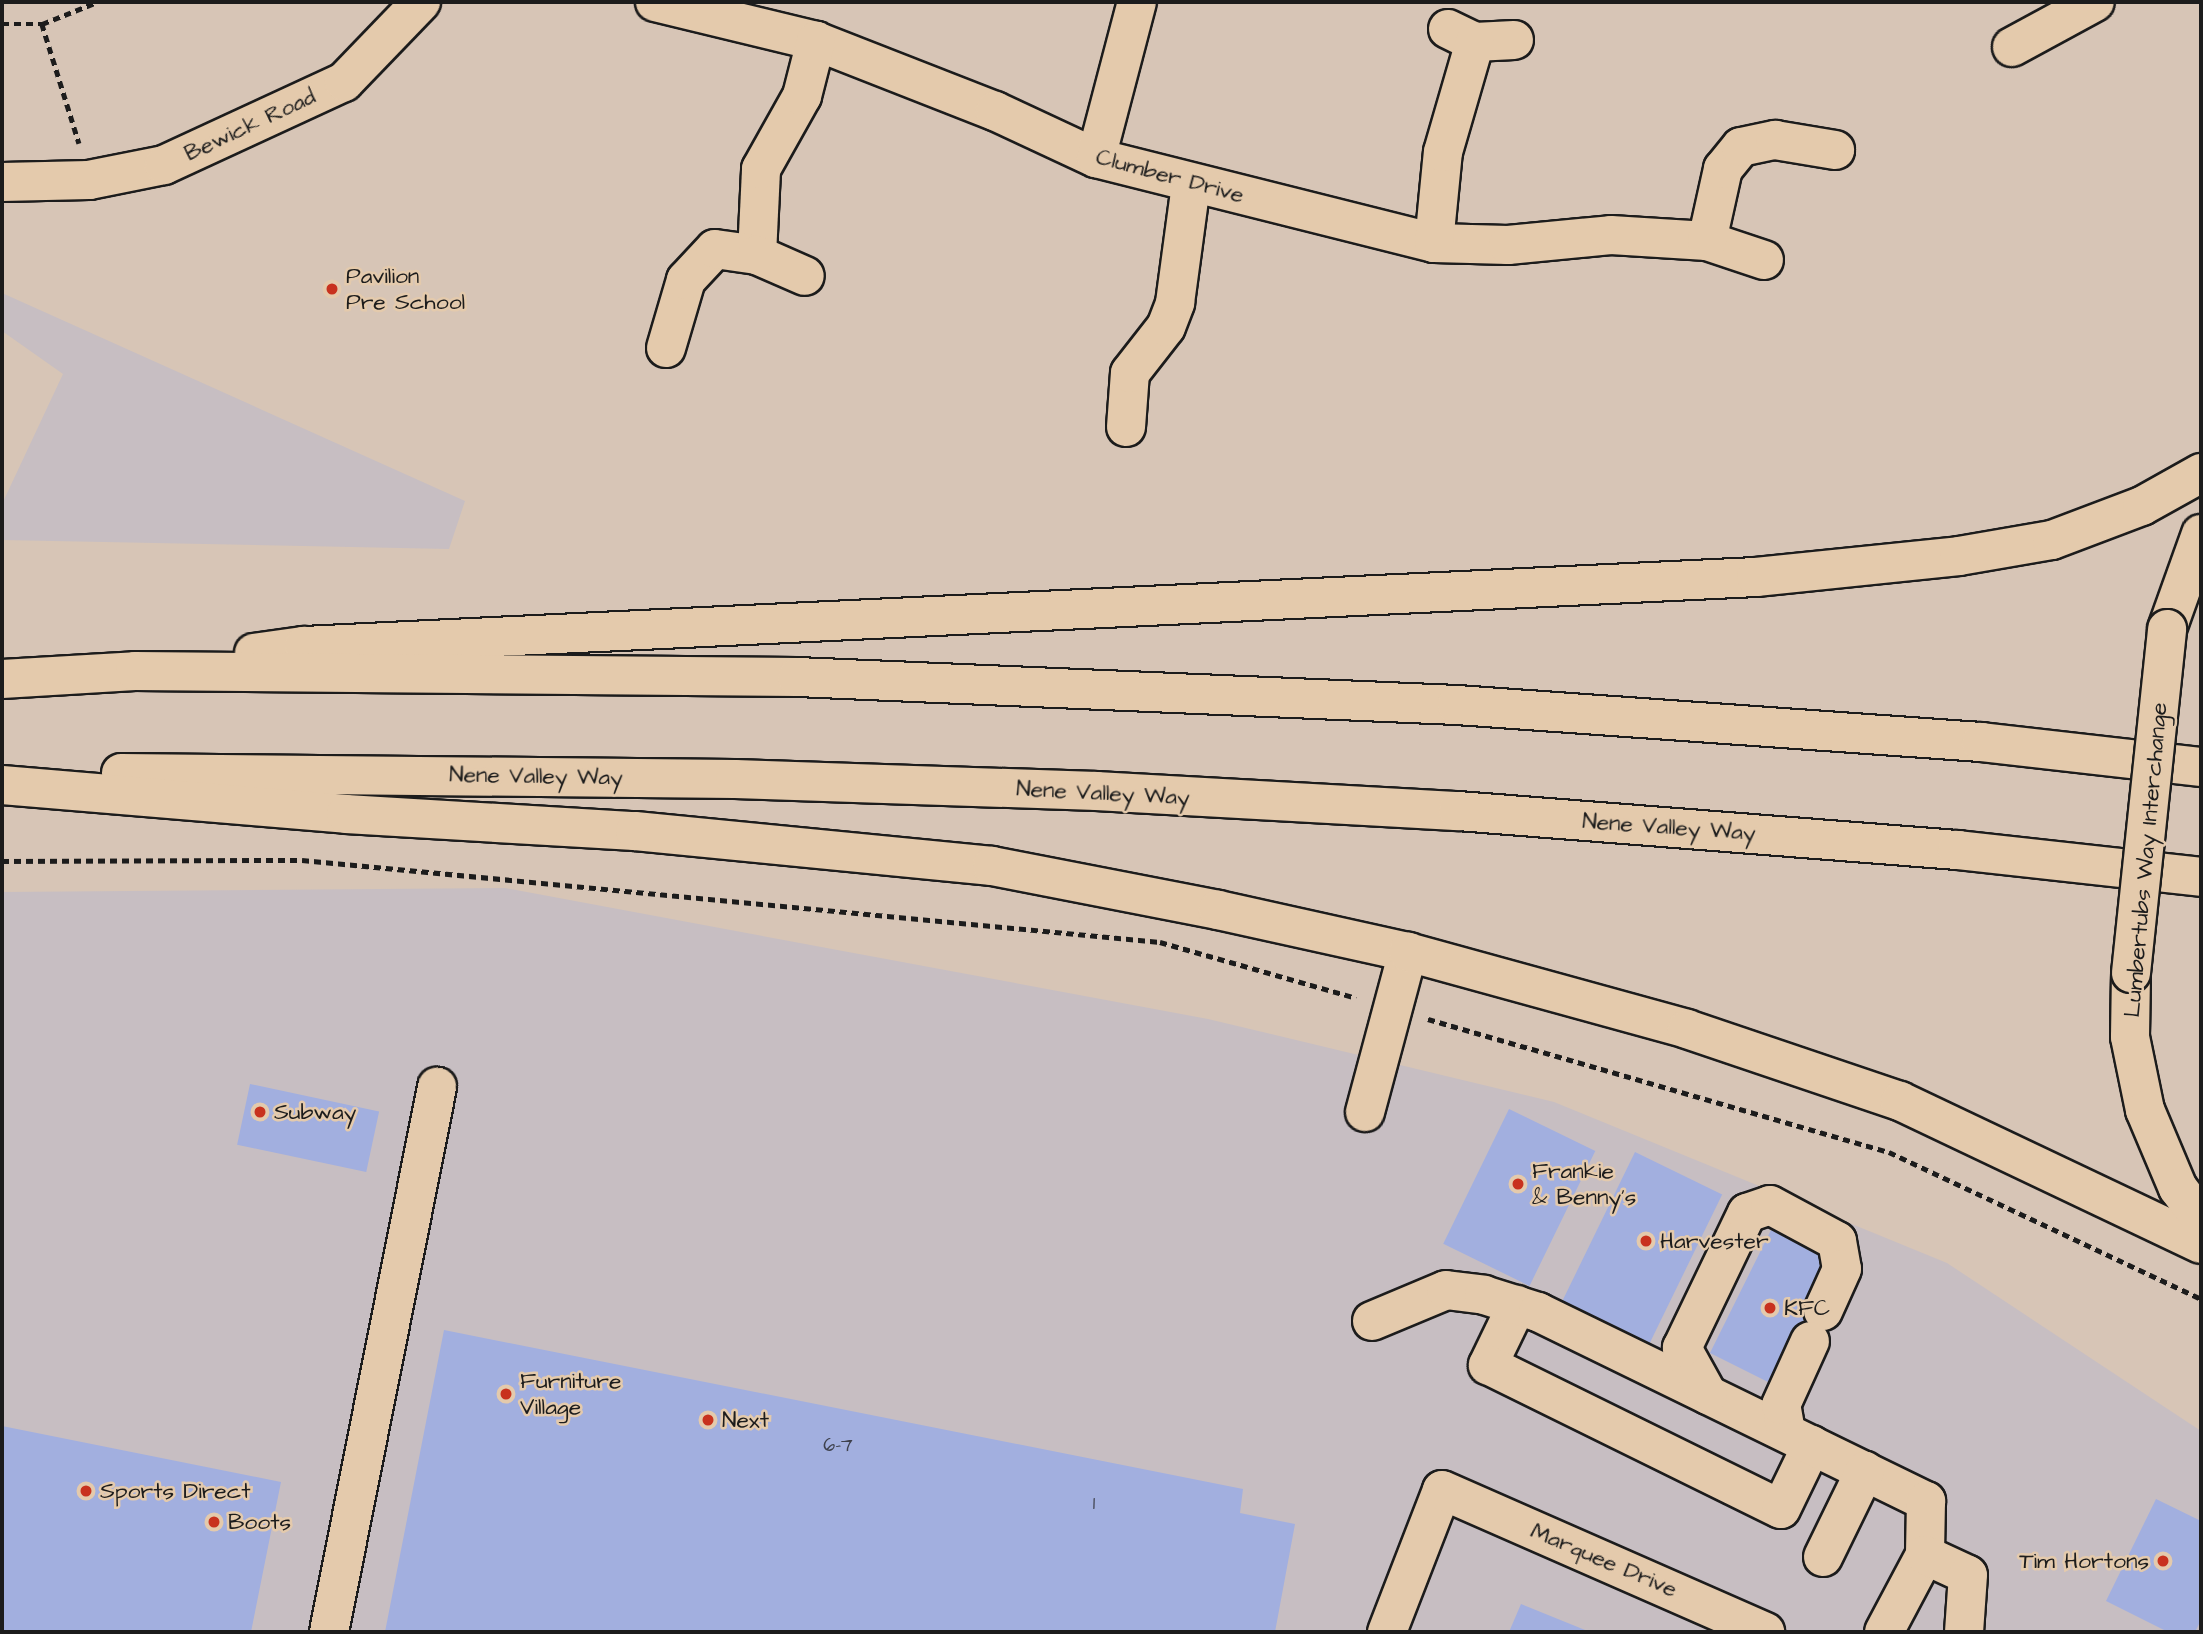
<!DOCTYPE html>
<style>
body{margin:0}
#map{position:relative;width:2203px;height:1634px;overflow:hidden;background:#d7c5b6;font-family:"Architects Daughter",sans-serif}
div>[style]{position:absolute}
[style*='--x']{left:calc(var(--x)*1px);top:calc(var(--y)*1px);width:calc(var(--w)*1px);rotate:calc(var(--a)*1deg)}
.built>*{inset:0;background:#c7bec2}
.building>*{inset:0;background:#a2afdf;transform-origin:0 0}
.path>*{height:4.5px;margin-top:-2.25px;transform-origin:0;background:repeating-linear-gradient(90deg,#1c1c1c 0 7px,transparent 0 12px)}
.roads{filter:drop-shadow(2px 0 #1c1c1c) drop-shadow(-2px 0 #1c1c1c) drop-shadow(0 2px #1c1c1c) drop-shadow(0 -2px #1c1c1c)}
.minor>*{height:38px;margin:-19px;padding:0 19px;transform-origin:19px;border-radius:19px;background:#e4caac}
.highway>*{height:38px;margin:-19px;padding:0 19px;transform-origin:19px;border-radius:19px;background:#e4caac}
.bridges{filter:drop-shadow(2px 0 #1c1c1c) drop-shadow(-2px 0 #1c1c1c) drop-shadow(0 2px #1c1c1c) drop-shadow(0 -2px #1c1c1c)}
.highway-bridge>*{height:38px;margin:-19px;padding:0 19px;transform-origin:19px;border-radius:19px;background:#e4caac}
.dots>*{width:19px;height:19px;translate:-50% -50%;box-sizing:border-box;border:4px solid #e4caac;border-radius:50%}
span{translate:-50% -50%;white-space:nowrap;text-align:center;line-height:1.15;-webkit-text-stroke:5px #e4caac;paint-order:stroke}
.number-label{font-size:19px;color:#3e414d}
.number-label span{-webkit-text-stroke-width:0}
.street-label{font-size:23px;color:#1c1c1c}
.poi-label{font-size:23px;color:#1c1c1c}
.left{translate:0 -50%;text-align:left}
.right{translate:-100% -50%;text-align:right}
.frame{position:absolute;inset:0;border:4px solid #1c1c1c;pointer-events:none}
</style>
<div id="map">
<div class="built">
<div style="clip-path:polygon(2px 293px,465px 501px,449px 549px,2px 540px,2px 504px,63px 374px,2px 331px)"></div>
<div style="clip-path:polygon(505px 888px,1208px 1019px,1554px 1102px,1947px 1263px,2201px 1431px,2201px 1632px,2px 1632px,2px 892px)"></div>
</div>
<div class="building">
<div style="left:250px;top:1084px;width:132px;height:62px;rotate:12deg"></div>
<div style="left:1509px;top:1109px;width:96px;height:150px;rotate:26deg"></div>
<div style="left:1635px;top:1152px;width:97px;height:168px;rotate:26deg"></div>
<div style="clip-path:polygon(1771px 1230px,1829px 1258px,1835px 1317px,1820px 1347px,1792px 1333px,1768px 1382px,1710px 1353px)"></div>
<div style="clip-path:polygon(444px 1330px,1243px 1489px,1240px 1513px,1295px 1524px,1275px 1632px,385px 1632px)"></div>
<div style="clip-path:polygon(2px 1426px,281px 1482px,251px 1632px,2px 1632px)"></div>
<div style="clip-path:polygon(2156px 1499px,2201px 1521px,2201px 1620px,2195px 1632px,2168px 1632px,2106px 1601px)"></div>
<div style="clip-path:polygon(1521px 1604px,1590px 1632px,1509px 1632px)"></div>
</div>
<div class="path">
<div style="--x:2;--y:24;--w:40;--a:0"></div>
<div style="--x:42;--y:24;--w:59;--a:-21.8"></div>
<div style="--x:42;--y:24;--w:125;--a:72.7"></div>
<div style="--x:2;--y:861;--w:300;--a:-0.2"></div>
<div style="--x:302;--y:860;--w:862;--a:5.46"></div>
<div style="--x:1160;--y:942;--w:204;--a:15.9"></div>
<div style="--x:1428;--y:1019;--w:480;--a:16.1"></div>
<div style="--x:1889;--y:1152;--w:345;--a:25.2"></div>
</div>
<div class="roads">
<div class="minor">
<div style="--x:655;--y:2;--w:166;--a:13.6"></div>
<div style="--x:816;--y:41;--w:192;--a:21.4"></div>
<div style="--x:995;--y:111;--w:111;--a:25"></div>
<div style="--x:1096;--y:158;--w:349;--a:14.1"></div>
<div style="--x:1434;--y:243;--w:74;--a:1.5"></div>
<div style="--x:1508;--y:245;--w:103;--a:-5.5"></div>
<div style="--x:1611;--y:235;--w:96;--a:3.6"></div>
<div style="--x:1707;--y:241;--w:60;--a:18.4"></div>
<div style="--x:1448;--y:29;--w:30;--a:26"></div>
<div style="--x:1475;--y:42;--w:39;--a:-3"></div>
<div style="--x:2012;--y:47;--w:94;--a:-28.5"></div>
<div style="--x:1096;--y:158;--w:161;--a:-75.3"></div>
<div style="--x:2;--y:182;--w:87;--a:-1.3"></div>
<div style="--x:89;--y:180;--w:76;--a:-11.3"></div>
<div style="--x:164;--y:165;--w:198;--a:-24.8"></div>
<div style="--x:344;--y:82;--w:111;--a:-46.1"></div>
<div style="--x:1707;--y:241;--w:74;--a:-77.5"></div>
<div style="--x:1723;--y:169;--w:28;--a:-51"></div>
<div style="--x:1741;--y:147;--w:35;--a:-12"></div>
<div style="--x:1775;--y:140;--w:61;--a:9.5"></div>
<div style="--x:1434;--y:243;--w:91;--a:-84.4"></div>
<div style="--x:1443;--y:152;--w:115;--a:-73.8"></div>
<div style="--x:757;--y:255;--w:86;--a:-87.3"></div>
<div style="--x:761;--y:169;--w:84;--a:-60.7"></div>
<div style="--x:802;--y:96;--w:57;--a:-75.7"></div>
<div style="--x:666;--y:348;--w:71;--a:-73.6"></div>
<div style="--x:686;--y:280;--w:42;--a:-46.9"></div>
<div style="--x:715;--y:249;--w:42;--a:8.1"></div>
<div style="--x:757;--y:255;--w:52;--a:23.6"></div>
<div style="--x:1126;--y:427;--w:54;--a:-85.8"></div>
<div style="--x:1130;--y:373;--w:58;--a:-52"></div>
<div style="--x:1166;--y:327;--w:26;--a:-69"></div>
<div style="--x:1175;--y:303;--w:119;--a:-82.3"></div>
<div style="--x:1365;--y:1112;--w:166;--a:-75"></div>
<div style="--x:1517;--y:1305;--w:67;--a:115.8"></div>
<div style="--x:1488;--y:1365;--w:326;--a:26.2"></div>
<div style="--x:1781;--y:1509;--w:71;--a:-64.2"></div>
<div style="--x:1372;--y:1321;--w:80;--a:-22.7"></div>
<div style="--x:1446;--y:1290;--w:38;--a:7"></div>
<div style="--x:1484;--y:1295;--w:57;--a:17.5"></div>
<div style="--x:1538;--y:1312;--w:432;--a:26"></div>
<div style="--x:1926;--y:1501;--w:54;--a:91.1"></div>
<div style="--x:1708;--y:1395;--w:54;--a:-119"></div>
<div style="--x:1682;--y:1348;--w:150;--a:-64.3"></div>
<div style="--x:1747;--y:1213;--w:24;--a:-19"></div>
<div style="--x:1770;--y:1205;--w:76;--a:28.2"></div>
<div style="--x:1837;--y:1241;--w:28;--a:80"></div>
<div style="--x:1842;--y:1269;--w:46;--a:114.3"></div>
<div style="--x:1786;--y:1432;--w:27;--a:-100"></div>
<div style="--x:1781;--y:1405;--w:70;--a:-65.6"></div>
<div style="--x:1823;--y:1557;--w:96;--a:-64"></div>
<div style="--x:329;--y:1632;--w:556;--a:-78.79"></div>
<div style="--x:1387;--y:1632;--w:152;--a:-68.8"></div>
<div style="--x:1442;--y:1490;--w:353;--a:23.7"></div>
<div style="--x:1884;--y:1632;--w:87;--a:-62"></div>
<div style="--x:1925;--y:1555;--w:47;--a:24.9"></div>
<div style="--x:1968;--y:1575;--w:57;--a:94"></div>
</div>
<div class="highway">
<div style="--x:2167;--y:629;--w:101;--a:-70.3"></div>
<div style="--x:254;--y:653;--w:50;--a:-8"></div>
<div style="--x:304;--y:646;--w:1454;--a:-2.72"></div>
<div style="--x:1756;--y:577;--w:204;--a:-5.9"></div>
<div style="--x:1959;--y:556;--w:94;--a:-9.8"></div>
<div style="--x:2052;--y:540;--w:96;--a:-20.7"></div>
<div style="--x:2142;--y:506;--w:68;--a:-29.2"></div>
<div style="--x:2;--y:679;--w:133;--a:-3.4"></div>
<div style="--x:135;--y:671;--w:662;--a:0.52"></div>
<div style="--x:797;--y:677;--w:661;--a:2.43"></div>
<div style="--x:1457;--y:705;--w:525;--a:4.04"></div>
<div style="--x:1981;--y:742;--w:221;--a:6.5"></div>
<div style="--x:121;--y:773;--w:614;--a:0.56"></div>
<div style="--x:735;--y:779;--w:362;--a:1.9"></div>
<div style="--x:1097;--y:791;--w:362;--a:3.2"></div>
<div style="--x:1458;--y:811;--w:501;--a:4.47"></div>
<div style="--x:1957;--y:850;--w:245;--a:6.3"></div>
<div style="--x:2;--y:785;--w:345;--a:4.8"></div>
<div style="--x:346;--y:814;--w:289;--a:3.4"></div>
<div style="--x:635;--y:831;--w:359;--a:5.6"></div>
<div style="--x:992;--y:866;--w:230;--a:11"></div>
<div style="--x:1218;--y:910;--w:195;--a:12.5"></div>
<div style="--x:1408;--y:952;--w:289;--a:15.4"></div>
<div style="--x:1687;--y:1029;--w:225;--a:18.7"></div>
<div style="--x:1900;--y:1101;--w:333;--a:25.4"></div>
<div style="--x:2131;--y:973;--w:64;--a:90.9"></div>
<div style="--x:2130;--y:1037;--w:75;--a:78.4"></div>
<div style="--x:2145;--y:1110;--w:85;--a:67.1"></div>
<div style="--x:2178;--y:1188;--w:38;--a:53"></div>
</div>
</div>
<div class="bridges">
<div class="highway-bridge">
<div style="--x:2131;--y:973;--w:346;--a:-84"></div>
</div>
</div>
<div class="dots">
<div style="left:332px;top:289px;background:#c8321e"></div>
<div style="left:260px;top:1112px;background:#c8321e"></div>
<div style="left:1518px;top:1184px;background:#c8321e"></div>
<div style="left:1646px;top:1241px;background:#c8321e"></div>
<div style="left:1770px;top:1308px;background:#c8321e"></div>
<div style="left:506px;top:1394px;background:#c8321e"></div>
<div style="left:708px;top:1420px;background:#c8321e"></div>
<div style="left:86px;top:1491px;background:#c8321e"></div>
<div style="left:214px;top:1522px;background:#c8321e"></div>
<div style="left:2163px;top:1561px;background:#c8321e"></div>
</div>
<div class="number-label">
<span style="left:838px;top:1446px">6-7</span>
<span style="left:1094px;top:1504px">1</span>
</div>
<div class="street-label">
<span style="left:250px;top:125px;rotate:-25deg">Bewick Road</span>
<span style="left:1170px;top:176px;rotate:15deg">Clumber Drive</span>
<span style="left:536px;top:776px;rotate:1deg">Nene Valley Way</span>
<span style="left:1103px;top:793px;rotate:3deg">Nene Valley Way</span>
<span style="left:1669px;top:827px;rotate:4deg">Nene Valley Way</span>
<span style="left:2146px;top:860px;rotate:-85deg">Lumbertubs Way Interchange</span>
<span style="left:1604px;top:1560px;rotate:23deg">Marquee Drive</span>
</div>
<div class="poi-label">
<span class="left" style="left:346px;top:289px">Pavilion<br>Pre School</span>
<span class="left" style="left:274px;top:1112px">Subway</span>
<span class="left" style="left:1532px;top:1184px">Frankie<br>&amp; Benny's</span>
<span class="left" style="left:1660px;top:1241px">Harvester</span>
<span class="left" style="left:1784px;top:1308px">KFC</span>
<span class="left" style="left:520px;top:1394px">Furniture<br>Village</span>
<span class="left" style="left:722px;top:1420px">Next</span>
<span class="left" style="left:100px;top:1491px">Sports Direct</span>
<span class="left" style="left:228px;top:1522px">Boots</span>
<span class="right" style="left:2149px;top:1561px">Tim Hortons</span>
</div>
<div class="frame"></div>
</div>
